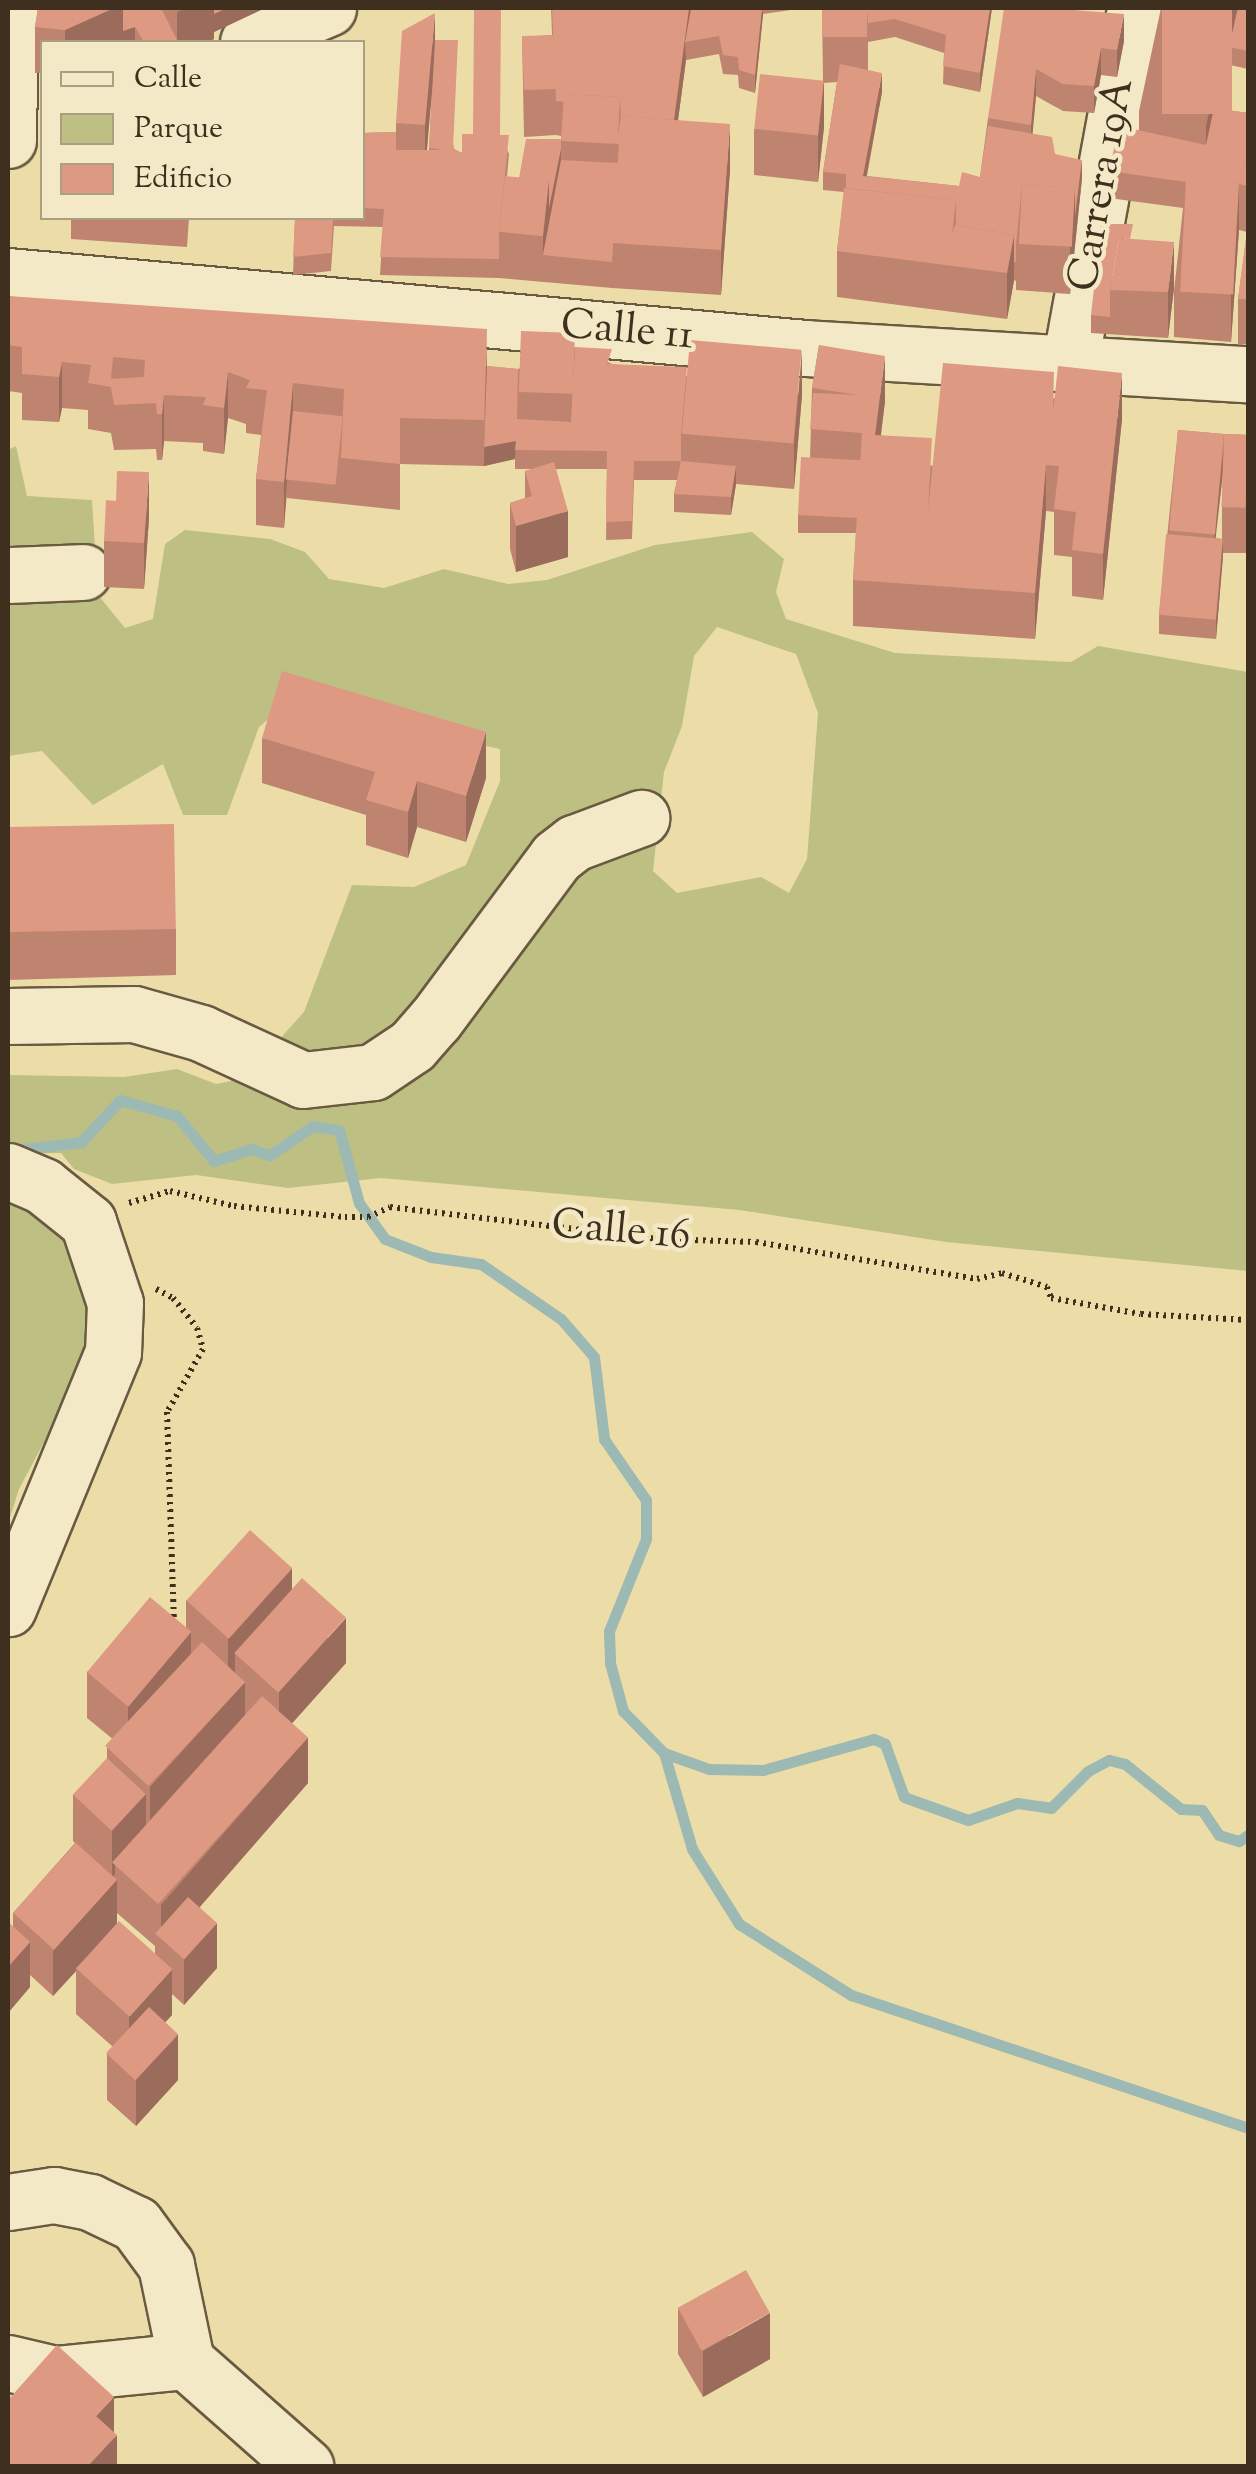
<!DOCTYPE html>
<style>
body{margin:0}
#map{position:relative;width:1256px;height:2474px;overflow:hidden;background:#ecdda8;font-family:"Sorts Mill Goudy",serif}
div>[style]{position:absolute}
[style*='--x']{left:calc(var(--x)*1px);top:calc(var(--y)*1px);width:calc(var(--w)*1px);rotate:calc(var(--a)*1deg)}
.green>*{inset:0;background:#bebf83}
.stream>*{height:11px;margin:-5.5px;padding:0 5.5px;transform-origin:5.5px;border-radius:5.5px;background:#9db9b3}
.path>*{height:6px;margin-top:-3px;transform-origin:0;background:repeating-linear-gradient(90deg,#3e2f1f 0 2.5px,transparent 0 7.5px)}
.roads{filter:drop-shadow(2px 0 #6a5a41) drop-shadow(-2px 0 #6a5a41) drop-shadow(0 2px #6a5a41) drop-shadow(0 -2px #6a5a41)}
.minor>*{height:55px;margin:-27.5px;padding:0 27.5px;transform-origin:27.5px;border-radius:27.5px;background:#f3e9c6}
.wall>*{inset:0;background:#bf8470}
.shaded-wall>*{inset:0;background:#9b6b5b}
.building>*{inset:0;background:#de9982;transform-origin:0 0}
span{translate:-50% -50%;white-space:nowrap;text-align:center;line-height:1.15;-webkit-text-stroke:9px #f3e9c6;paint-order:stroke}
.street-label{font-size:42px;color:#3e2f1f}
.frame{position:absolute;inset:0;border:10px solid #3e2f1f;pointer-events:none}
.legend{position:absolute;left:40px;top:40px;width:325px;height:180px;box-sizing:border-box;background:#f3e9c6;border:2px solid #ab9f83;margin:0;padding:12px 18px;list-style:none;font-size:30px;color:#3e2f1f}
.legend li{display:flex;align-items:center;gap:20px;height:50px}
.legend b{width:50px;border:2px solid #ab9f83}
</style>
<div id="map">
<div class="green">
<div style="clip-path:polygon(evenodd,16px 446px,27px 496px,92px 500px,98px 595px,125px 628px,153px 619px,165px 544px,185px 530px,270px 539px,305px 552px,329px 579px,384px 588px,444px 569px,508px 584px,547px 580px,655px 545px,752px 532px,784px 559px,776px 592px,786px 619px,895px 653px,1071px 662px,1098px 646px,1248px 672px,1248px 1271px,946px 1242px,739px 1210px,381px 1178px,288px 1188px,196px 1175px,112px 1184px,74px 1169px,61px 1153px,8px 1154px,8px 1075px,124px 1077px,177px 1069px,216px 1084px,231px 1081px,234px 1066px,277px 1042px,304px 1012px,352px 885px,414px 887px,466px 865px,500px 781px,500px 749px,287px 704px,259px 727px,227px 815px,183px 815px,163px 764px,93px 805px,42px 751px,8px 756px,8px 450px,16px 446px,717px 627px,796px 654px,818px 713px,807px 859px,789px 893px,761px 877px,677px 893px,653px 871px,664px 772px,682px 726px,694px 656px,717px 627px)"></div>
<div style="clip-path:polygon(19px 1191px,72px 1245px,87px 1286px,86px 1327px,83px 1369px,19px 1489px,8px 1524px,8px 1196px)"></div>
</div>
<div class="stream">
<div style="--x:8;--y:1151;--w:74;--a:-7"></div>
<div style="--x:81;--y:1142;--w:57;--a:-47.1"></div>
<div style="--x:120;--y:1100;--w:59;--a:15.7"></div>
<div style="--x:177;--y:1116;--w:58;--a:50.6"></div>
<div style="--x:214;--y:1161;--w:39;--a:-18"></div>
<div style="--x:251;--y:1149;--w:20;--a:18"></div>
<div style="--x:270;--y:1155;--w:52;--a:-34"></div>
<div style="--x:313;--y:1126;--w:26;--a:9"></div>
<div style="--x:339;--y:1130;--w:76;--a:74.7"></div>
<div style="--x:359;--y:1203;--w:44;--a:54.2"></div>
<div style="--x:385;--y:1239;--w:49;--a:21.4"></div>
<div style="--x:431;--y:1257;--w:50;--a:8"></div>
<div style="--x:481;--y:1264;--w:97;--a:34.5"></div>
<div style="--x:561;--y:1319;--w:50;--a:49"></div>
<div style="--x:594;--y:1357;--w:83;--a:83"></div>
<div style="--x:604;--y:1439;--w:74;--a:55.5"></div>
<div style="--x:646;--y:1500;--w:39;--a:90"></div>
<div style="--x:646;--y:1539;--w:99;--a:111.9"></div>
<div style="--x:609;--y:1631;--w:32;--a:88"></div>
<div style="--x:610;--y:1663;--w:50;--a:74.8"></div>
<div style="--x:623;--y:1711;--w:59;--a:45.7"></div>
<div style="--x:664;--y:1753;--w:48;--a:19.6"></div>
<div style="--x:709;--y:1769;--w:54;--a:1.1"></div>
<div style="--x:763;--y:1770;--w:115;--a:-15.6"></div>
<div style="--x:874;--y:1739;--w:12;--a:24"></div>
<div style="--x:885;--y:1744;--w:56;--a:70.3"></div>
<div style="--x:904;--y:1797;--w:68;--a:19.8"></div>
<div style="--x:968;--y:1820;--w:52;--a:-19.1"></div>
<div style="--x:1017;--y:1803;--w:34;--a:8"></div>
<div style="--x:1051;--y:1808;--w:52;--a:-45"></div>
<div style="--x:1088;--y:1771;--w:24;--a:-28"></div>
<div style="--x:1109;--y:1760;--w:16;--a:14"></div>
<div style="--x:1125;--y:1764;--w:72;--a:38.8"></div>
<div style="--x:1181;--y:1809;--w:21;--a:3"></div>
<div style="--x:1202;--y:1810;--w:30;--a:56"></div>
<div style="--x:1219;--y:1835;--w:21;--a:17"></div>
<div style="--x:1239;--y:1841;--w:11;--a:-34"></div>
<div style="--x:664;--y:1753;--w:100;--a:73.7"></div>
<div style="--x:692;--y:1849;--w:89;--a:57.9"></div>
<div style="--x:739;--y:1924;--w:133;--a:32.4"></div>
<div style="--x:851;--y:1995;--w:419;--a:18.5"></div>
</div>
<div class="path">
<div style="--x:129;--y:1203;--w:43;--a:-16.3"></div>
<div style="--x:170;--y:1191;--w:66;--a:13.2"></div>
<div style="--x:234;--y:1206;--w:112;--a:5.7"></div>
<div style="--x:345;--y:1217;--w:23;--a:0"></div>
<div style="--x:368;--y:1217;--w:24;--a:-24"></div>
<div style="--x:390;--y:1207;--w:270;--a:6.8"></div>
<div style="--x:658;--y:1239;--w:98;--a:1.8"></div>
<div style="--x:756;--y:1242;--w:224;--a:9.5"></div>
<div style="--x:977;--y:1279;--w:26;--a:-13"></div>
<div style="--x:1002;--y:1273;--w:47;--a:17.3"></div>
<div style="--x:1047;--y:1287;--w:12;--a:70"></div>
<div style="--x:1051;--y:1298;--w:91;--a:10.1"></div>
<div style="--x:1141;--y:1314;--w:107;--a:3.2"></div>
<div style="--x:156;--y:1289;--w:19;--a:28"></div>
<div style="--x:173;--y:1298;--w:38;--a:51"></div>
<div style="--x:197;--y:1328;--w:22;--a:74"></div>
<div style="--x:203;--y:1349;--w:73;--a:119.7"></div>
<div style="--x:167;--y:1412;--w:207;--a:88.1"></div>
</div>
<div class="roads">
<div class="minor">
<div style="--x:248;--y:42;--w:87;--a:-23"></div>
<div style="--x:8;--y:140;--w:132;--a:-89.1"></div>
<div style="--x:8;--y:276;--w:800;--a:5.16"></div>
<div style="--x:805;--y:348;--w:444;--a:3.4"></div>
<div style="--x:1070;--y:363;--w:361;--a:-79.6"></div>
<div style="--x:8;--y:575;--w:75;--a:-2.3"></div>
<div style="--x:8;--y:1016;--w:126;--a:-0.9"></div>
<div style="--x:134;--y:1014;--w:70;--a:15.8"></div>
<div style="--x:201;--y:1033;--w:112;--a:24.7"></div>
<div style="--x:303;--y:1080;--w:70;--a:-6.5"></div>
<div style="--x:373;--y:1072;--w:47;--a:-33.7"></div>
<div style="--x:412;--y:1046;--w:35;--a:-49"></div>
<div style="--x:435;--y:1020;--w:203;--a:-53.4"></div>
<div style="--x:556;--y:857;--w:23;--a:-38"></div>
<div style="--x:574;--y:843;--w:72;--a:-20.5"></div>
<div style="--x:8;--y:1171;--w:38;--a:23"></div>
<div style="--x:43;--y:1186;--w:58;--a:38.7"></div>
<div style="--x:88;--y:1222;--w:85;--a:71.6"></div>
<div style="--x:115;--y:1303;--w:49;--a:92.3"></div>
<div style="--x:113;--y:1352;--w:277;--a:112.3"></div>
<div style="--x:8;--y:2202;--w:47;--a:-8.7"></div>
<div style="--x:54;--y:2195;--w:37;--a:11"></div>
<div style="--x:90;--y:2202;--w:51;--a:25.6"></div>
<div style="--x:136;--y:2224;--w:51;--a:53.8"></div>
<div style="--x:166;--y:2265;--w:98;--a:78.2"></div>
<div style="--x:8;--y:2363;--w:48;--a:13.2"></div>
<div style="--x:55;--y:2374;--w:132;--a:-5.7"></div>
<div style="--x:186;--y:2361;--w:159;--a:41.4"></div>
</div>
</div>
<div class="wall">
<div style="clip-path:polygon(38px 8px,263px 8px,263px 9px,214px 32px,214px 39px,208px 42px,42px 42px,42px 73px,35px 73px,35px 27px)"></div>
<div style="clip-path:polygon(evenodd,551px 8px,804px 8px,763px 14px,755px 93px,739px 88px,738px 75px,723px 74px,719px 54px,686px 60px,678px 120px,730px 170px,721px 295px,612px 288px,499px 278px,380px 275px,383px 227px,334px 226px,331px 271px,293px 275px,295px 218px,362px 218px,362px 133px,396px 132px,396px 123px,435px 40px,454px 149px,462px 153px,500px 135px,509px 154px,507px 177px,519px 178px,561px 139px,561px 136px,556px 135px,524px 137px,522px 37px,552px 35px,551px 8px,432px 91px,429px 150px,427px 150px,429px 120px,432px 91px)"></div>
<div style="clip-path:polygon(822px 8px,992px 8px,980px 92px,943px 84px,944px 53px,895px 37px,868px 42px,868px 70px,882px 92px,867px 176px,959px 186px,980px 177px,988px 118px,1075px 10px,1124px 41px,1117px 77px,1101px 75px,1094px 113px,1063px 111px,1036px 96px,1032px 133px,1082px 178px,1070px 294px,1016px 290px,1016px 281px,1014px 280px,1007px 319px,837px 297px,837px 251px,844px 192px,823px 190px,823px 172px,837px 82px,824px 83px,824px 127px,818px 182px,754px 175px,754px 129px,823px 81px)"></div>
<div style="clip-path:polygon(1161px 8px,1248px 8px,1248px 69px,1230px 65px,1220px 109px,1248px 113px,1248px 344px,1238px 345px,1238px 299px,1247px 232px,1239px 230px,1231px 342px,1174px 337px,1174px 291px,1183px 208px,1109px 198px,1109px 171px,1139px 130px,1139px 111px)"></div>
<div style="clip-path:polygon(71px 218px,189px 218px,187px 247px,71px 239px)"></div>
<div style="clip-path:polygon(1133px 239px,1174px 288px,1168px 338px,1091px 333px,1091px 315px)"></div>
<div style="clip-path:polygon(8px 296px,487px 366px,518px 369px,575px 347px,612px 364px,802px 395px,794px 489px,736px 484px,731px 515px,674px 512px,674px 494px,677px 480px,634px 480px,632px 539px,606px 540px,607px 469px,556px 469px,568px 557px,516px 572px,510px 549px,510px 503px,525px 498px,525px 471px,533px 469px,515px 469px,515px 459px,484px 466px,400px 464px,400px 510px,287px 498px,287px 494px,284px 528px,256px 525px,256px 479px,261px 435px,246px 433px,246px 424px,228px 418px,224px 454px,203px 451px,203px 443px,164px 441px,162px 460px,157px 460px,156px 449px,114px 450px,111px 433px,88px 429px,88px 410px,62px 408px,59px 422px,22px 420px,22px 393px,8px 391px)"></div>
<div style="clip-path:polygon(819px 345px,885px 401px,881px 435px,932px 466px,1054px 398px,1122px 419px,1103px 600px,1072px 596px,1072px 557px,1054px 555px,1054px 512px,1046px 511px,1035px 639px,853px 626px,853px 580px,856px 533px,798px 533px,798px 515px,810px 458px,812px 388px)"></div>
<div style="clip-path:polygon(evenodd,1178px 430px,1224px 434px,1248px 435px,1248px 553px,1223px 553px,1216px 639px,1159px 634px,1159px 615px,1178px 430px,1223px 473px,1222px 507px,1222px 539px,1215px 538px,1223px 473px)"></div>
<div style="clip-path:polygon(116px 501px,149px 518px,144px 589px,104px 587px,104px 541px)"></div>
<div style="clip-path:polygon(262px 738px,486px 778px,466px 842px,417px 827px,408px 858px,366px 845px,366px 815px,262px 783px)"></div>
<div style="clip-path:polygon(8px 827px,176px 929px,176px 975px,8px 980px)"></div>
<div style="clip-path:polygon(evenodd,292px 1589px,346px 1663px,292px 1723px,308px 1783px,200px 1907px,217px 1968px,184px 2005px,172px 1994px,172px 2015px,165px 2022px,178px 2080px,136px 2126px,107px 2100px,107px 2054px,113px 2047px,76px 2014px,76px 1971px,53px 1996px,30px 1975px,30px 1987px,8px 2013px,8px 1922px,13px 1927px,13px 1913px,75px 1843px,73px 1841px,73px 1795px,107px 1759px,107px 1747px,114px 1740px,87px 1718px,87px 1672px,186px 1628px,186px 1600px,292px 1589px,117px 1913px,155px 1946px,155px 1954px,117px 1923px,117px 1913px)"></div>
<div style="clip-path:polygon(678px 2308px,770px 2359px,703px 2397px,678px 2354px)"></div>
</div>
<div class="shaded-wall">
<div style="clip-path:polygon(114px 8px,123px 8px,135px 27px,135px 42px,65px 42px,65px 30px)"></div>
<div style="clip-path:polygon(186px 8px,263px 8px,263px 9px,214px 32px,214px 39px,208px 42px,173px 42px,177px 40px,177px 12px)"></div>
<div style="clip-path:polygon(689px 8px,691px 8px,691px 27px,685px 42px,686px 60px,672px 166px,672px 131px)"></div>
<div style="clip-path:polygon(762px 8px,763px 15px,755px 93px,755px 75px)"></div>
<div style="clip-path:polygon(990px 8px,992px 8px,980px 92px,980px 73px)"></div>
<div style="clip-path:polygon(1232px 8px,1238px 8px,1229px 47px,1230px 65px,1206px 172px,1206px 126px)"></div>
<div style="clip-path:polygon(435px 13px,435px 59px,425px 171px,425px 125px)"></div>
<div style="clip-path:polygon(1124px 14px,1124px 41px,1117px 77px,1117px 50px)"></div>
<div style="clip-path:polygon(1101px 48px,1101px 75px,1094px 113px,1094px 86px)"></div>
<div style="clip-path:polygon(1036px 69px,1036px 96px,1031px 151px,1031px 125px)"></div>
<div style="clip-path:polygon(882px 73px,882px 92px,863px 194px,863px 176px)"></div>
<div style="clip-path:polygon(824px 81px,824px 127px,818px 182px,818px 136px)"></div>
<div style="clip-path:polygon(730px 124px,730px 170px,721px 295px,721px 250px)"></div>
<div style="clip-path:polygon(561px 149px,561px 168px,543px 255px,543px 236px,549px 181px)"></div>
<div style="clip-path:polygon(1082px 160px,1082px 178px,1070px 294px,1070px 248px,1075px 188px)"></div>
<div style="clip-path:polygon(1239px 184px,1239px 230px,1231px 342px,1231px 296px)"></div>
<div style="clip-path:polygon(1014px 235px,1014px 281px,1007px 319px,1007px 273px)"></div>
<div style="clip-path:polygon(1174px 242px,1174px 288px,1168px 338px,1168px 292px)"></div>
<div style="clip-path:polygon(487px 329px,487px 375px,516px 441px,515px 459px,484px 466px)"></div>
<div style="clip-path:polygon(802px 350px,802px 395px,794px 489px,794px 444px)"></div>
<div style="clip-path:polygon(885px 356px,885px 401px,875px 481px,875px 435px)"></div>
<div style="clip-path:polygon(62px 362px,62px 408px,59px 422px,59px 377px)"></div>
<div style="clip-path:polygon(228px 372px,228px 418px,224px 454px,224px 408px)"></div>
<div style="clip-path:polygon(1122px 373px,1122px 419px,1103px 600px,1103px 554px)"></div>
<div style="clip-path:polygon(293px 383px,293px 429px,287px 480px,284px 528px,284px 482px)"></div>
<div style="clip-path:polygon(164px 395px,164px 441px,162px 460px,162px 414px)"></div>
<div style="clip-path:polygon(1225px 435px,1225px 453px,1214px 553px,1214px 535px)"></div>
<div style="clip-path:polygon(1046px 465px,1046px 511px,1035px 639px,1035px 593px)"></div>
<div style="clip-path:polygon(736px 466px,736px 484px,731px 515px,731px 497px)"></div>
<div style="clip-path:polygon(149px 472px,149px 518px,144px 589px,144px 543px)"></div>
<div style="clip-path:polygon(568px 511px,568px 557px,516px 572px,516px 526px)"></div>
<div style="clip-path:polygon(1223px 539px,1223px 557px,1216px 639px,1216px 620px)"></div>
<div style="clip-path:polygon(486px 732px,486px 778px,466px 842px,466px 796px)"></div>
<div style="clip-path:polygon(417px 781px,417px 827px,408px 858px,408px 812px)"></div>
<div style="clip-path:polygon(292px 1568px,292px 1613px,235px 1653px,235px 1676px,228px 1684px,228px 1638px)"></div>
<div style="clip-path:polygon(346px 1618px,346px 1663px,279px 1738px,279px 1692px)"></div>
<div style="clip-path:polygon(191px 1632px,191px 1677px,128px 1752px,128px 1706px)"></div>
<div style="clip-path:polygon(245px 1682px,245px 1727px,150px 1832px,150px 1787px)"></div>
<div style="clip-path:polygon(308px 1737px,308px 1783px,167px 1944px,161px 1938px,161px 1905px)"></div>
<div style="clip-path:polygon(146px 1794px,146px 1840px,115px 1865px,115px 1874px,112px 1877px,112px 1831px)"></div>
<div style="clip-path:polygon(117px 1880px,117px 1926px,76px 1968px,76px 1971px,53px 1996px,53px 1951px)"></div>
<div style="clip-path:polygon(217px 1923px,217px 1968px,184px 2005px,184px 1959px)"></div>
<div style="clip-path:polygon(30px 1942px,30px 1987px,8px 2013px,8px 1967px)"></div>
<div style="clip-path:polygon(172px 1969px,172px 2015px,129px 2062px,129px 2016px)"></div>
<div style="clip-path:polygon(178px 2034px,178px 2080px,136px 2126px,136px 2080px)"></div>
<div style="clip-path:polygon(770px 2313px,770px 2359px,703px 2397px,703px 2351px)"></div>
<div style="clip-path:polygon(114px 2397px,114px 2438px,117px 2435px,117px 2466px,88px 2466px,96px 2416px)"></div>
</div>
<div class="building">
<div style="clip-path:polygon(38px 8px,114px 8px,65px 30px,35px 27px)"></div>
<div style="clip-path:polygon(123px 8px,161px 8px,177px 40px,173px 42px,144px 42px,135px 27px,123px 31px)"></div>
<div style="clip-path:polygon(214px 8px,227px 8px,214px 14px)"></div>
<div style="clip-path:polygon(486px 8px,501px 8px,500px 135px,509px 135px,499px 232px,499px 259px,380px 257px,384px 209px,362px 208px,362px 133px,396px 132px,396px 150px,444px 150px,429px 148px,435px 40px,458px 40px,453px 149px,462px 153px,462px 134px,473px 134px,474px 9px)"></div>
<div style="clip-path:polygon(552px 8px,689px 8px,674px 120px,621px 116px,621px 119px,620px 97px,564px 94px,564px 102px,556px 101px)"></div>
<div style="clip-path:polygon(697px 8px,762px 8px,755px 75px,739px 70px,738px 57px,723px 55px,719px 36px,685px 42px,691px 9px)"></div>
<div style="left:822px;top:8px;width:45px;height:29px"></div>
<div style="clip-path:polygon(867px 8px,990px 8px,980px 73px,943px 66px,946px 35px,895px 19px,868px 23px)"></div>
<div style="clip-path:polygon(1004px 8px,1073px 8px,1073px 10px,1124px 14px,1117px 50px,1101px 48px,1094px 86px,1063px 84px,1036px 69px,1031px 125px,988px 118px)"></div>
<div style="left:1162px;top:8px;width:70px;height:106px"></div>
<div style="clip-path:polygon(1238px 8px,1248px 8px,1248px 51px,1229px 47px)"></div>
<div style="clip-path:polygon(435px 13px,425px 125px,396px 123px,402px 31px)"></div>
<div style="left:554px;top:35px;width:54px;height:32px;rotate:88deg"></div>
<div style="clip-path:polygon(840px 64px,882px 73px,863px 176px,959px 186px,962px 172px,980px 177px,988px 126px,1052px 137px,1055px 154px,1082px 160px,1075px 216px,1075px 188px,1022px 185px,1016px 244px,1016px 262px,1014px 262px,1014px 235px,956px 225px,956px 200px,846px 188px,846px 174px,823px 172px)"></div>
<div style="left:760px;top:74px;width:64px;height:55px;rotate:6deg"></div>
<div style="clip-path:polygon(564px 94px,620px 97px,618px 136px,621px 116px,730px 124px,721px 250px,612px 243px,619px 144px,561px 141px)"></div>
<div style="clip-path:polygon(1214px 108px,1248px 113px,1248px 143px,1239px 184px,1186px 182px,1109px 171px,1119px 126px,1206px 145px)"></div>
<div style="clip-path:polygon(526px 139px,561px 139px,561px 149px,549px 208px,549px 181px,519px 178px)"></div>
<div style="clip-path:polygon(1248px 142px,1248px 186px,1239px 184px)"></div>
<div style="clip-path:polygon(561px 160px,618px 163px,612px 262px,543px 255px)"></div>
<div style="left:505px;top:176px;width:44px;height:56px;rotate:6deg"></div>
<div style="left:1186px;top:181px;width:53px;height:111px;rotate:3deg"></div>
<div style="left:1022px;top:185px;width:53px;height:59px;rotate:3deg"></div>
<div style="clip-path:polygon(844px 188px,956px 200px,952px 234px,955px 225px,1014px 235px,1007px 273px,837px 251px)"></div>
<div style="clip-path:polygon(295px 218px,333px 218px,331px 253px,293px 257px)"></div>
<div style="clip-path:polygon(1101px 224px,1133px 224px,1130px 239px,1119px 238px,1110px 290px,1110px 317px,1091px 315px)"></div>
<div style="clip-path:polygon(1248px 224px,1248px 299px,1238px 299px)"></div>
<div style="clip-path:polygon(1119px 238px,1174px 242px,1168px 292px,1110px 290px)"></div>
<div style="clip-path:polygon(evenodd,8px 296px,487px 329px,484px 420px,400px 418px,400px 464px,341px 458px,344px 389px,293px 383px,284px 482px,256px 479px,267px 390px,246px 388px,250px 380px,228px 372px,224px 408px,203px 405px,206px 397px,164px 395px,162px 414px,157px 414px,156px 403px,114px 405px,111px 387px,88px 383px,91px 365px,62px 362px,59px 377px,22px 374px,22px 347px,8px 345px,8px 296px,113px 357px,145px 360px,144px 377px,111px 379px,113px 357px)"></div>
<div style="left:521px;top:331px;width:54px;height:61px;rotate:2deg"></div>
<div style="left:690px;top:340px;width:112px;height:94px;rotate:5deg"></div>
<div style="clip-path:polygon(819px 345px,885px 356px,875px 435px,932px 438px,928px 511px,943px 363px,1054px 372px,1053px 412px,1058px 366px,1122px 373px,1103px 554px,1072px 550px,1076px 512px,1054px 509px,1059px 466px,1046px 465px,1035px 593px,853px 580px,862px 433px,810px 429px,813px 393px,859px 395px,812px 388px)"></div>
<div style="clip-path:polygon(575px 347px,612px 349px,607px 364px,687px 367px,681px 434px,681px 461px,634px 461px,632px 521px,606px 522px,607px 451px,515px 450px,516px 441px,484px 447px,487px 366px,518px 369px,517px 419px,571px 422px)"></div>
<div style="left:293px;top:411px;width:50px;height:69px;rotate:6deg"></div>
<div style="left:1178px;top:430px;width:46px;height:101px;rotate:5deg"></div>
<div style="left:1224px;top:434px;width:24px;height:73px;rotate:2deg"></div>
<div style="left:801px;top:457px;width:60px;height:58px;rotate:3deg"></div>
<div style="clip-path:polygon(681px 461px,736px 466px,731px 497px,674px 494px)"></div>
<div style="clip-path:polygon(554px 462px,568px 511px,516px 526px,510px 503px,532px 496px,525px 471px)"></div>
<div style="clip-path:polygon(117px 471px,149px 472px,144px 543px,104px 541px,106px 500px,116px 501px)"></div>
<div style="left:1166px;top:534px;width:57px;height:81px;rotate:5deg"></div>
<div style="clip-path:polygon(282px 671px,486px 732px,466px 796px,417px 781px,408px 812px,366px 800px,375px 772px,262px 738px)"></div>
<div style="left:174px;top:824px;width:105px;height:166px;rotate:89deg"></div>
<div style="left:250px;top:1530px;width:57px;height:95px;rotate:42deg"></div>
<div style="left:302px;top:1578px;width:59px;height:101px;rotate:42deg"></div>
<div style="left:150px;top:1597px;width:54px;height:98px;rotate:40deg"></div>
<div style="left:202px;top:1642px;width:59px;height:142px;rotate:43deg"></div>
<div style="left:262px;top:1696px;width:62px;height:224px;rotate:42deg"></div>
<div style="left:107px;top:1758px;width:53px;height:50px;rotate:43deg"></div>
<div style="left:76px;top:1843px;width:55px;height:94px;rotate:42deg"></div>
<div style="left:188px;top:1897px;width:39px;height:49px;rotate:42deg"></div>
<div style="left:119px;top:1921px;width:72px;height:64px;rotate:42deg"></div>
<div style="clip-path:polygon(8px 1922px,30px 1942px,8px 1967px)"></div>
<div style="left:149px;top:2007px;width:40px;height:63px;rotate:43deg"></div>
<div style="left:746px;top:2270px;width:49px;height:78px;rotate:61deg"></div>
<div style="clip-path:polygon(57px 2345px,114px 2397px,96px 2416px,117px 2435px,88px 2466px,8px 2466px,8px 2400px)"></div>
</div>
<div class="street-label">
<span style="left:1103px;top:185px;rotate:-80deg">Carrera 19A</span>
<span style="left:627px;top:332px;rotate:5deg">Calle 11</span>
<span style="left:621px;top:1232px;rotate:5deg">Calle 16</span>
</div>
<div class="frame"></div>
<ul class="legend">
<li><b style="height:12px;background:#f3e9c6"></b>Calle</li>
<li><b style="height:28px;background:#bebf83"></b>Parque</li>
<li><b style="height:28px;background:#de9982"></b>Edificio</li>
</ul>
</div>
